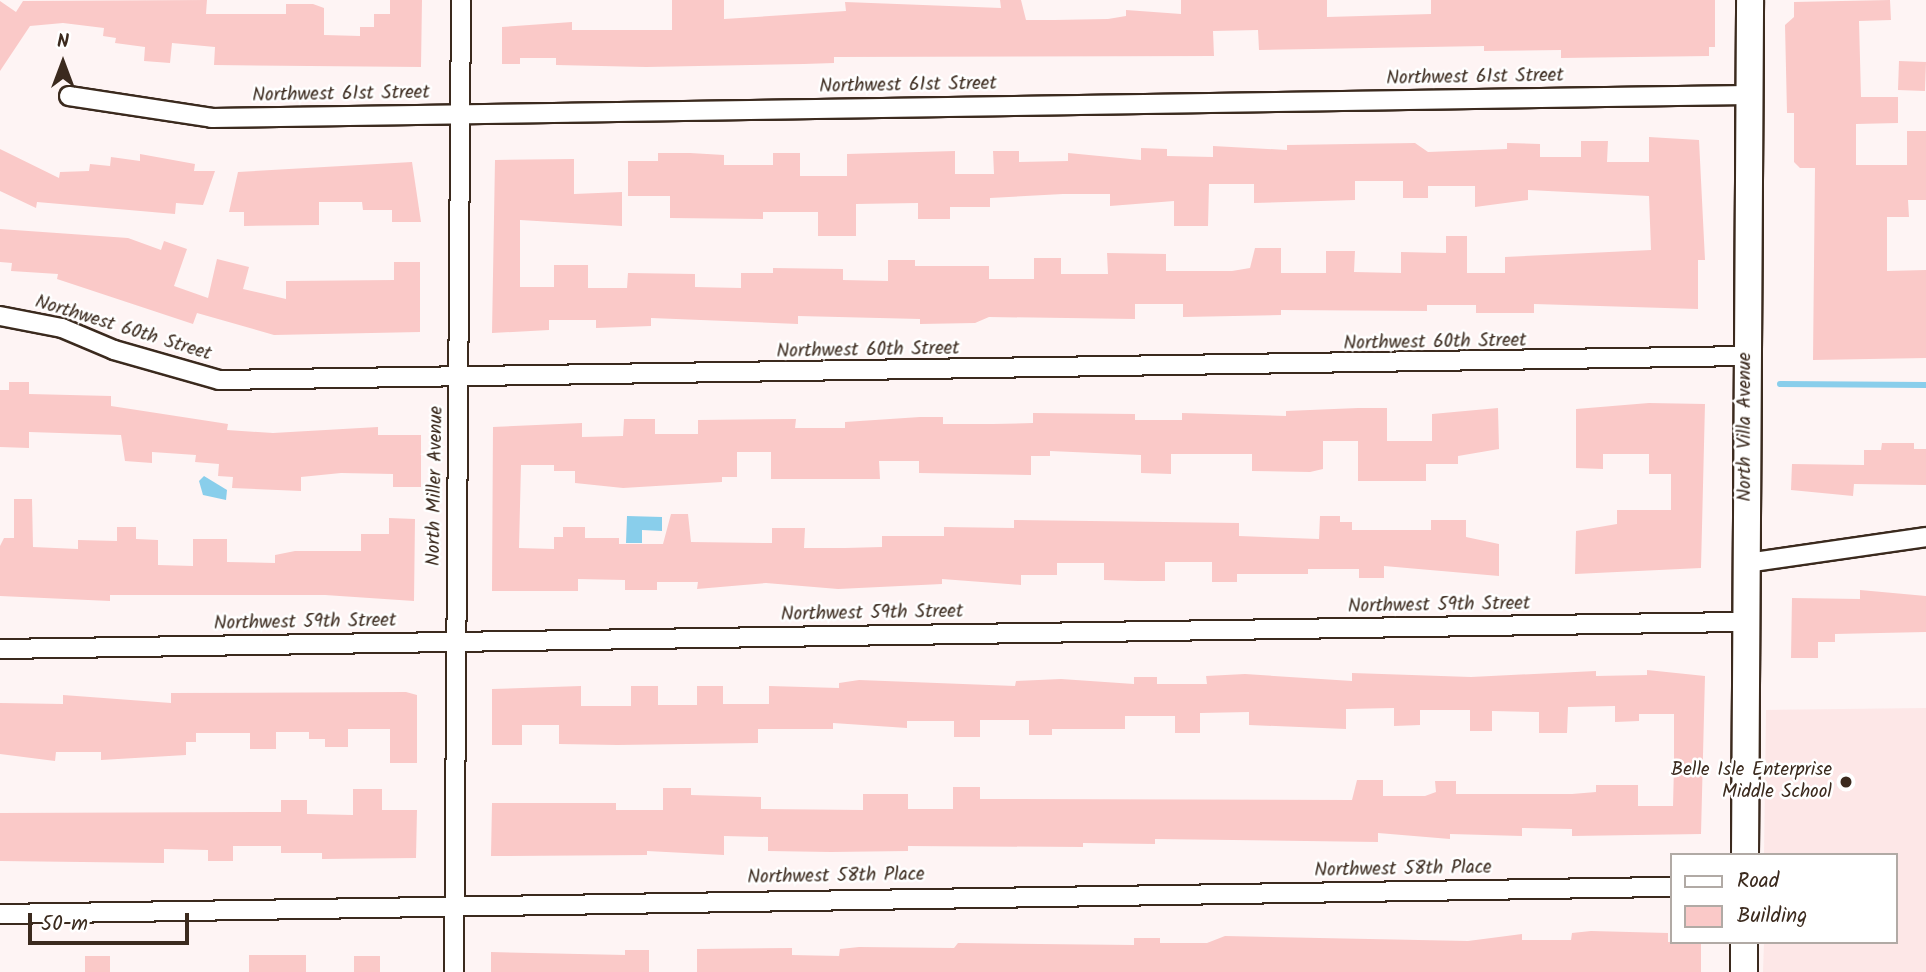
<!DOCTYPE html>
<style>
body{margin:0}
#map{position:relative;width:1926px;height:972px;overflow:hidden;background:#fef4f4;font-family:Kalam,sans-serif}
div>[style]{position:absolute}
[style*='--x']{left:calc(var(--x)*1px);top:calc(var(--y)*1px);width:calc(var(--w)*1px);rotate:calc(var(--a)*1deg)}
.built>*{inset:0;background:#fde7e7}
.water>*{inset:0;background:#89ceeb}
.stream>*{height:6px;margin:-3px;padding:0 3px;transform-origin:3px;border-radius:3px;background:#89ceeb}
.building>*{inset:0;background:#fac9c8;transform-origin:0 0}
.roads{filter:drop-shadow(2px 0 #3b2a1e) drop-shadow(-2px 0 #3b2a1e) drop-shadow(0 2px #3b2a1e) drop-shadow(0 -2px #3b2a1e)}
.street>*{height:18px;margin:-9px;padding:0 9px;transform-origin:9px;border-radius:9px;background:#fff}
.secondary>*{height:26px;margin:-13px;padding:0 13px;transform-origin:13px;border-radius:13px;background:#fff}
.dots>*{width:19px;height:19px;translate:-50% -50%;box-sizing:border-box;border:4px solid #fff;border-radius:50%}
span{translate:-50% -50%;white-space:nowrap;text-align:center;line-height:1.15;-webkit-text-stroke:5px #fff;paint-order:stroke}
.street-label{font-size:19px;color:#3b2a1e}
.poi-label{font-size:19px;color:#3b2a1e}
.right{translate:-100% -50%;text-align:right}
.legend{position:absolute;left:1670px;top:853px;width:228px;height:91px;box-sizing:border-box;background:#fff;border:2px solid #b1aaa5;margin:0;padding:9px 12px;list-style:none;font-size:21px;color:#3b2a1e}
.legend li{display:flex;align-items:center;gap:14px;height:35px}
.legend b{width:35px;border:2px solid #b1aaa5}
.north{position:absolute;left:28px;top:28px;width:70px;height:70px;-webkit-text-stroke:5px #fff;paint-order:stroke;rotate:0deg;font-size:19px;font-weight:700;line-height:28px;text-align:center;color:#3b2a1e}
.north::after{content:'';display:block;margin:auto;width:24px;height:32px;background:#3b2a1e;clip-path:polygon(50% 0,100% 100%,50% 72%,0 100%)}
.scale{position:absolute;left:28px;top:913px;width:161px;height:32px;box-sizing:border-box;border:4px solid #3b2a1e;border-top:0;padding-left:9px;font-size:21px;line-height:24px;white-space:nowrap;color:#3b2a1e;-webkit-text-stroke:5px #fff;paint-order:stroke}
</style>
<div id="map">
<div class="built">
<div style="clip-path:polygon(1926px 708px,1926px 972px,1763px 972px,1764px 942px,1896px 942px,1896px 855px,1764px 855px,1766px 710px)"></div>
</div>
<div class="water">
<div style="clip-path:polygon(204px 476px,227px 490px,226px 500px,203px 495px,199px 481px)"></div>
<div style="clip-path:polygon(627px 516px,662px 517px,662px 531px,642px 530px,642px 543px,626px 543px)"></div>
</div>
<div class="stream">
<div style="--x:1780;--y:384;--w:146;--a:0.4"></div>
</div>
<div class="building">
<div style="clip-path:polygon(207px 0,206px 14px,286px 14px,286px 4px,313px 4px,324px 8px,324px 35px,360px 36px,360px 27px,374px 27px,374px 14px,390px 14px,390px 0,422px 0,421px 67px,214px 65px,215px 47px,172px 43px,170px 63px,144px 61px,145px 47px,115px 43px,116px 38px,103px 36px,104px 28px,63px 23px,30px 26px,0 71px,0 1px,16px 12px,23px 1px)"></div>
<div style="clip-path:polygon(672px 0,724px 0,724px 19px,846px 11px,845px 2px,1001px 8px,1000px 0,1021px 0,1026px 20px,1054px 20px,1108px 19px,1126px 16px,1126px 10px,1181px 14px,1181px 0,1327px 0,1327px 17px,1431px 14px,1431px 0,1715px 0,1715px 47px,1709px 47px,1709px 56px,1561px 58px,1561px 50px,1484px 51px,1484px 46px,1259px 50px,1258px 30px,1213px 31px,1214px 56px,834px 57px,834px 63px,804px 64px,646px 67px,556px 65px,556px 58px,520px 58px,520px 64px,502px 64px,502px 27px,572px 22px,572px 30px,672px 30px)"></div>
<div style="clip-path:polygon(1890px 0,1891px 20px,1859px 21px,1861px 97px,1898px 97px,1898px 123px,1856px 124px,1856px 165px,1907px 165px,1907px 131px,1926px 131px,1926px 200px,1908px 200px,1909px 217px,1887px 217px,1887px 271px,1926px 270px,1926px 358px,1813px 360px,1815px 168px,1800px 168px,1794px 162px,1794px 113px,1787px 113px,1785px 25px,1794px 17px,1794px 2px)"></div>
<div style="left:1899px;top:61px;width:27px;height:29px;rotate:2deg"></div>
<div style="clip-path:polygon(1649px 137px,1699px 140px,1705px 260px,1698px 260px,1698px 309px,1534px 304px,1534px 313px,1476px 313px,1476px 305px,1427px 305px,1427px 311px,1281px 310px,1281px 315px,1183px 317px,1183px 304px,1135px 304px,1135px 319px,989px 317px,975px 323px,920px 324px,920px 319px,798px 316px,798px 324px,651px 318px,651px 326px,596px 328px,596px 320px,549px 320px,549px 330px,492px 333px,495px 160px,574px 159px,574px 194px,622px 192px,622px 226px,520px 220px,520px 287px,554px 287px,554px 265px,588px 265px,588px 288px,627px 288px,628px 273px,695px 274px,695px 287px,741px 288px,741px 273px,773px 273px,773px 268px,843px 269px,843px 280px,888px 281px,888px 260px,915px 260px,915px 266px,989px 266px,989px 279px,1034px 279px,1034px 258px,1061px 258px,1061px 274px,1108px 274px,1107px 253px,1166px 254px,1166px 271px,1232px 271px,1250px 268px,1255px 248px,1281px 248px,1281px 273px,1326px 273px,1326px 251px,1355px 251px,1354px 272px,1401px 273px,1401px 252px,1446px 253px,1446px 236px,1467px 236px,1467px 273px,1505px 273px,1505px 257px,1651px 250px,1649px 196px,1528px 190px,1528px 200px,1475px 207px,1475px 186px,1428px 186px,1428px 198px,1403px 198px,1403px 181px,1355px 181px,1355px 200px,1254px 203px,1254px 184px,1209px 184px,1208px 226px,1174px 226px,1174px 201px,1110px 206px,1110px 194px,1063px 194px,990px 198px,990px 207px,950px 207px,950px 219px,918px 219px,918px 203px,856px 204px,856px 236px,818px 236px,818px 212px,763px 212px,763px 219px,670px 218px,670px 196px,628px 196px,628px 161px,658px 161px,658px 153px,690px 153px,724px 155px,724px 165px,773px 165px,773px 153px,800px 153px,800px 176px,847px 176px,847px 154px,955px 151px,955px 174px,994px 174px,993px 151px,1019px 151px,1019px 162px,1068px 161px,1068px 153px,1141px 160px,1141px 148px,1167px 149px,1167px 156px,1213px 157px,1213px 146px,1287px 150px,1287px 145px,1415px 143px,1428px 152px,1507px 149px,1507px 143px,1540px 144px,1540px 157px,1581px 157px,1581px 141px,1608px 141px,1607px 162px,1649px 162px)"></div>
<div style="clip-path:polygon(0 149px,59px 178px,60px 172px,89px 171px,90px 164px,110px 166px,111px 157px,140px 161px,140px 154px,195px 164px,194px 171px,215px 171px,203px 205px,176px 203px,175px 214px,37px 202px,36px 208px,0 191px)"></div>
<div style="clip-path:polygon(412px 162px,421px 222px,392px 222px,392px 210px,363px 210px,362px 202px,319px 202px,319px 225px,244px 226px,244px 212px,229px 212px,238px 172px)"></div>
<div style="clip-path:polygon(0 229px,128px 238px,161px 250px,164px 241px,187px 249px,174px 286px,208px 298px,217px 259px,249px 267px,243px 289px,286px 299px,286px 281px,394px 280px,394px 262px,420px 262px,420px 332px,274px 335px,197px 313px,193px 324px,57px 279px,58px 274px,11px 271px,12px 263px,0 262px)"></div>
<div style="clip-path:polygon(9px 382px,29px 382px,29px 394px,111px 396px,111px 406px,228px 424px,227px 430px,273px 433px,378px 427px,378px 435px,421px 435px,421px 487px,393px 487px,393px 474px,341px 473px,301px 477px,301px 491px,232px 488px,233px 477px,218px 476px,219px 464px,195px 462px,196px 455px,152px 452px,152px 463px,125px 461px,121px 435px,29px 432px,29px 448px,0 447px,0 390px,9px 390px)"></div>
<div style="clip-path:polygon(1649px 403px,1705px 404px,1701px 568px,1575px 574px,1576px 531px,1617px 524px,1617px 510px,1671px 510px,1671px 474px,1649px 474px,1649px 454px,1603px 454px,1603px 469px,1576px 468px,1576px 409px)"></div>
<div style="clip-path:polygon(1358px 408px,1387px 408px,1387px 441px,1432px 441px,1432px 414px,1498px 408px,1499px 449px,1458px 456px,1458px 464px,1426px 464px,1426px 481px,1358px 481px,1358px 441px,1323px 441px,1323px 469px,1310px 472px,1252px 471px,1252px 454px,1171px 454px,1171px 474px,1141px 473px,1141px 455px,1050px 451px,1050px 456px,1031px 456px,1031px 475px,919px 473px,919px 461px,879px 461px,880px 479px,771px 479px,771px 452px,737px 452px,737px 477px,722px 477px,722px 482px,623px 488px,575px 483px,575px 471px,554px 471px,554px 465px,521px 465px,519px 548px,554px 549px,554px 537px,563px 537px,563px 527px,585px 527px,585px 538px,619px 538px,619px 544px,663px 544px,671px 514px,688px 514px,691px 542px,772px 543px,772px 528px,805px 528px,804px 548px,845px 548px,882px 547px,882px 536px,944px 536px,944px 527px,1014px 528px,1014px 520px,1239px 523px,1239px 536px,1319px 539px,1320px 516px,1340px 516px,1340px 522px,1352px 522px,1352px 530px,1431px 530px,1431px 520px,1466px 520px,1466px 537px,1499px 544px,1499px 576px,1384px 566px,1384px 578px,1359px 578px,1359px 569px,1308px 569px,1308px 574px,1237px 574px,1237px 582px,1212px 582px,1212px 562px,1165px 562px,1165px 581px,1138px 581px,1104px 580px,1104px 563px,1057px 563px,1057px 575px,1021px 575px,1021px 585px,942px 579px,942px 584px,838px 589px,766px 583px,697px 589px,698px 582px,657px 582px,657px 590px,625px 590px,625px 580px,578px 579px,578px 591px,492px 591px,493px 427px,582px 423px,582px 437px,623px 436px,624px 419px,655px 419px,655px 434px,698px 434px,698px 420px,796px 419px,795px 428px,845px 428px,845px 422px,920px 417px,943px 417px,943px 424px,993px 424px,1033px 423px,1033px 413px,1135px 414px,1135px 420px,1182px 420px,1182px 413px,1286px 416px,1286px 411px)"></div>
<div style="clip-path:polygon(1882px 443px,1914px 443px,1914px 449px,1926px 449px,1926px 485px,1854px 484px,1853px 496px,1791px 490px,1792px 464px,1864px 465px,1864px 450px,1881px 450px)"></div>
<div style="clip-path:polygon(14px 499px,32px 499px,33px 547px,78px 549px,78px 540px,117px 541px,117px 527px,136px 527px,136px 539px,158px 540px,158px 565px,193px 566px,193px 539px,227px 539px,227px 562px,275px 563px,275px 555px,295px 551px,361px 551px,361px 534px,389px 534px,389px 518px,415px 519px,414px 601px,325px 595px,110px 595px,110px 601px,0 596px,0 546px,4px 538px,14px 538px)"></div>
<div style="clip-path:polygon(1860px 590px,1926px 596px,1926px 632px,1835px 634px,1835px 642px,1818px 642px,1818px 658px,1791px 658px,1792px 598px,1860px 599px)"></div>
<div style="clip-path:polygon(1647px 670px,1705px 676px,1701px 834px,1572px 836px,1572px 829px,1522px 828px,1522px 836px,1450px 834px,1450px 839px,1378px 833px,1378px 842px,1155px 839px,1155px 844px,1083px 843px,1083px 847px,908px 846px,908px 851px,831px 852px,768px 851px,768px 837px,724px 836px,724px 855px,647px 851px,647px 855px,491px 856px,492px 803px,616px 803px,616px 810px,663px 810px,663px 788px,691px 788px,691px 795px,761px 797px,761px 809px,863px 810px,863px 794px,908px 794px,908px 809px,953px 809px,953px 787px,980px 787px,980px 799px,1352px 800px,1357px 780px,1383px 780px,1383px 796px,1425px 796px,1436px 792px,1435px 781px,1456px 781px,1456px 794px,1572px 794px,1596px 792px,1596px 785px,1638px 785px,1638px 806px,1673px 806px,1674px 766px,1674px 714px,1639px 714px,1639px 721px,1615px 722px,1615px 706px,1568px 707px,1567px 733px,1539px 733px,1539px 712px,1492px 711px,1492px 731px,1470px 731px,1470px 710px,1420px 710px,1420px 725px,1394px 726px,1394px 708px,1346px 709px,1346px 729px,1249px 725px,1249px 712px,1200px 713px,1200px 733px,1175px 733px,1175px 716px,1125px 716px,1125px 729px,1052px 729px,1052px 735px,1029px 735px,1029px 720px,980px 720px,980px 737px,954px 737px,954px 721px,907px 721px,907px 728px,833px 723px,833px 729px,758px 729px,758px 743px,617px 745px,559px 744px,559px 725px,522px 725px,522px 745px,492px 745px,492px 689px,581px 686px,581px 706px,631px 706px,631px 686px,658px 686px,658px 705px,697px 705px,697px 686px,723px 686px,723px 704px,769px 704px,769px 686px,839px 688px,839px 683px,859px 680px,1015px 686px,1016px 681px,1061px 679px,1134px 684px,1134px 677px,1157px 677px,1157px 684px,1207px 684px,1206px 676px,1245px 674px,1352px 681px,1352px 673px,1471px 677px,1596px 671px,1596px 676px,1647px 675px)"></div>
<div style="clip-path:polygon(406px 692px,417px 695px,417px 763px,390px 763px,390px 729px,348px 729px,348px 747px,325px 747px,325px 739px,309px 739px,309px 732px,276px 732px,276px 749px,250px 749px,250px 733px,196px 733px,196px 742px,186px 742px,186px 755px,101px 760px,101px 752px,56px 752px,55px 761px,0 754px,0 703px,63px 704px,63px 695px,171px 703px,171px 693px)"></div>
<div style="clip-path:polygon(353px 789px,382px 789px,382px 810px,417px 810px,416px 858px,322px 859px,322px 853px,281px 853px,281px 846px,233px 846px,233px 861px,208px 861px,208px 850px,164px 849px,164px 863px,0 861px,0 813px,281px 812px,281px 800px,307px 800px,307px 814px,353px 815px)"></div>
<div style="clip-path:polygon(1591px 931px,1668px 933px,1668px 942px,1701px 942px,1701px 972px,697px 972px,697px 949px,792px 948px,792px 955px,839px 956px,840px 949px,859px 947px,954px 948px,958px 943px,1134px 945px,1134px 938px,1160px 938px,1160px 943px,1207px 943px,1225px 936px,1468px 941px,1522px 934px,1522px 940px,1571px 940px,1572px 933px)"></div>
<div style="clip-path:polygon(625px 950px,649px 950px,649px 972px,491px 972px,491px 952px,625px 955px)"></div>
<div style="left:306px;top:955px;width:17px;height:57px;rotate:90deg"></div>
<div style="left:85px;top:956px;width:25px;height:16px"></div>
<div style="left:354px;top:956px;width:26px;height:16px"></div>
</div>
<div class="roads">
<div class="street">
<div style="--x:69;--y:96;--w:145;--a:8.7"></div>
<div style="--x:212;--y:118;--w:1537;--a:-0.86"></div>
<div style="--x:0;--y:316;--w:63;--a:11"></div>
<div style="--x:62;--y:328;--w:56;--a:22.9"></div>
<div style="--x:114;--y:350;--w:109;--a:15.9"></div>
<div style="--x:219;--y:380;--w:1527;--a:-0.9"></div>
<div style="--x:1746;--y:563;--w:182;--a:-8.2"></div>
<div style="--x:0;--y:649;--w:1745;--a:-0.89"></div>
<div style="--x:0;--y:914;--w:1672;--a:-0.93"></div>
<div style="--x:454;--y:972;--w:972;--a:-89.59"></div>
</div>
<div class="secondary">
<div style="--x:1745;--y:855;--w:855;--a:-89.66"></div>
<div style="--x:1744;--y:972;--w:30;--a:-90"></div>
</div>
</div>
<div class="dots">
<div style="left:1846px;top:782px;background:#3b2a1e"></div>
</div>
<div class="street-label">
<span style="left:1475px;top:78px;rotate:-1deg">Northwest 61st Street</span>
<span style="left:908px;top:86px;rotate:-1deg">Northwest 61st Street</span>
<span style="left:341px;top:95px;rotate:-1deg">Northwest 61st Street</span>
<span style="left:123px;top:329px;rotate:17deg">Northwest 60th Street</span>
<span style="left:1435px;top:343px;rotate:-1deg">Northwest 60th Street</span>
<span style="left:868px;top:351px;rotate:-1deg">Northwest 60th Street</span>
<span style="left:1746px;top:427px;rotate:-90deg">North Villa Avenue</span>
<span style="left:436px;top:486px;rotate:-89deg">North Miller Avenue</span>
<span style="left:1439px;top:606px;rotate:-1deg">Northwest 59th Street</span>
<span style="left:872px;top:614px;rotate:-1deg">Northwest 59th Street</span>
<span style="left:305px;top:623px;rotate:-1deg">Northwest 59th Street</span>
<span style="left:1403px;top:870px;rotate:-1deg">Northwest 58th Place</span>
<span style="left:836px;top:877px;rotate:-1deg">Northwest 58th Place</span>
</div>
<div class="poi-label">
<span class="right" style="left:1832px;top:782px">Belle Isle Enterprise<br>Middle School</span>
</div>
<ul class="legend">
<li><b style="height:9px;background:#fff"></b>Road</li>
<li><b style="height:19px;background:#fac9c8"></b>Building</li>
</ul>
<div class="north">N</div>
<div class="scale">50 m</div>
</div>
